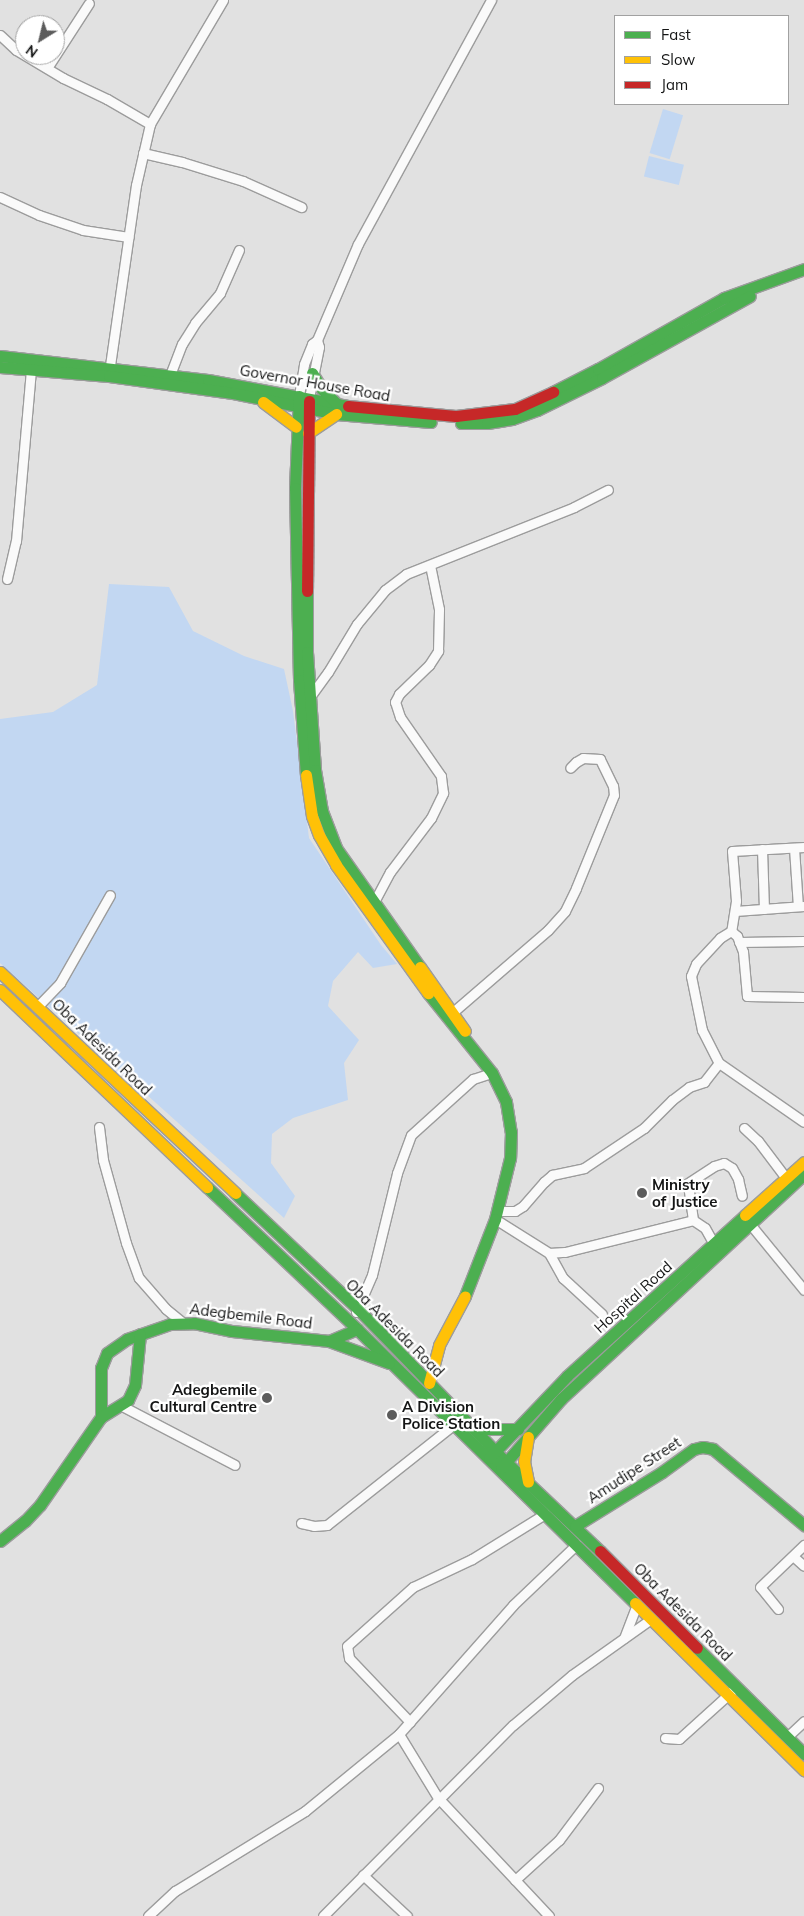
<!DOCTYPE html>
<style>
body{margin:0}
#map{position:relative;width:804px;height:1916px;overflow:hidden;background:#e1e1e1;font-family:Mulish,sans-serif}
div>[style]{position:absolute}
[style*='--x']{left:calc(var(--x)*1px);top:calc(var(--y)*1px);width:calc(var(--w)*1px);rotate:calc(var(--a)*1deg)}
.green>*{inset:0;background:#c2d7f2;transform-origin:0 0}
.roads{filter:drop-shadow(1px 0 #9c9c9c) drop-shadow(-1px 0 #9c9c9c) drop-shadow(0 1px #9c9c9c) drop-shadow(0 -1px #9c9c9c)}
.street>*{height:9px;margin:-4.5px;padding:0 4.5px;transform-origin:4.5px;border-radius:4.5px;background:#fafafa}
.fast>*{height:11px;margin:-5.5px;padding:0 5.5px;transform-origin:5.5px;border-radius:5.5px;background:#4caf50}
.slow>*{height:11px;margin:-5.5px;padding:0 5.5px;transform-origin:5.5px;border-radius:5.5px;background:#ffc107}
.jam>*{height:11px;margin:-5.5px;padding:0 5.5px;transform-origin:5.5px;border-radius:5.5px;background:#c62828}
.dots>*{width:14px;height:14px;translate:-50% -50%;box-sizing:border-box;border:2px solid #fff;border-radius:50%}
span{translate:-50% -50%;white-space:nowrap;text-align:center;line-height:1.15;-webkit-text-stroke:4.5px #fff;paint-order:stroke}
.street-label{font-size:15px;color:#141515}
.poi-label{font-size:15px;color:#141515;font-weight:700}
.left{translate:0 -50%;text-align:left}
.right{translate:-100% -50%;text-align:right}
.legend{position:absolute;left:614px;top:15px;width:175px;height:90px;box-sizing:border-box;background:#fff;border:1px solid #a1a1a1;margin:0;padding:6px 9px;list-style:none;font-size:15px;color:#141515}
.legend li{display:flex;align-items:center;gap:10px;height:25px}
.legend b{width:25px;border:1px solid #a1a1a1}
.north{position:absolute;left:15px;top:15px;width:50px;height:50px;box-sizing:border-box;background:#fff;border:1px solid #a1a1a1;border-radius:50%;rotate:216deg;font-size:14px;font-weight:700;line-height:20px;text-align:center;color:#141515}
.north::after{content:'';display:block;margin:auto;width:18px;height:22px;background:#5c5c5c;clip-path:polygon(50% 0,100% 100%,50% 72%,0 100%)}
</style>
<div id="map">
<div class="green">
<div style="left:663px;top:109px;width:21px;height:46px;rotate:17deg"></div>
<div style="left:649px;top:156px;width:36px;height:21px;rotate:14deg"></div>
<div style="clip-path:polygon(109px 584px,169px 587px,193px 631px,244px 656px,284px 669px,293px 711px,309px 838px,381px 945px,397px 964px,373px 968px,358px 952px,333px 981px,328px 1006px,359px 1040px,344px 1063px,348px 1100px,293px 1118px,272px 1134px,271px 1163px,295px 1196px,284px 1218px,0 963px,0 719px,53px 712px,97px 685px)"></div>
</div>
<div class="roads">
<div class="street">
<div style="--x:0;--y:35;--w:22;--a:43"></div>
<div style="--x:16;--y:50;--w:55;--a:30.8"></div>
<div style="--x:63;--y:78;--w:49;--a:25.5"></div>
<div style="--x:107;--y:99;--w:50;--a:30.2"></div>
<div style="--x:150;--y:124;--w:63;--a:102.9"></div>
<div style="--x:136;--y:185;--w:190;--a:98.2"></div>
<div style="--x:47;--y:68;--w:77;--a:-57.1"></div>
<div style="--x:150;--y:124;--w:144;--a:-59.5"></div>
<div style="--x:143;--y:153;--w:40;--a:13"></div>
<div style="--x:182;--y:162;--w:64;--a:17.3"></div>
<div style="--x:243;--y:181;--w:64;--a:24.1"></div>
<div style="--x:0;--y:197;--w:43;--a:24.8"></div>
<div style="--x:39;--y:215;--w:46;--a:18.8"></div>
<div style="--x:83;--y:230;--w:46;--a:8.8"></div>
<div style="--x:170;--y:375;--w:33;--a:-69"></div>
<div style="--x:182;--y:344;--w:25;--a:-58"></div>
<div style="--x:195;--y:323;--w:39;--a:-50"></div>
<div style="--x:220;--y:293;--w:47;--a:-66.2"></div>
<div style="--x:299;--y:396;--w:32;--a:-81"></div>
<div style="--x:304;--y:364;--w:22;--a:-68"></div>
<div style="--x:312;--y:344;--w:6;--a:-39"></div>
<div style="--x:317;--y:340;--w:104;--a:-66.9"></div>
<div style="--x:358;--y:244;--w:278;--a:-61.4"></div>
<div style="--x:309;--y:398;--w:52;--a:-78.9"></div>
<div style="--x:319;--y:347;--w:7;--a:-106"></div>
<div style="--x:7;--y:579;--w:39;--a:-77"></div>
<div style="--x:16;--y:541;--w:172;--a:-85"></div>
<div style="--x:309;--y:698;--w:32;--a:-54"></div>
<div style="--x:328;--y:672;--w:56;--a:-58.9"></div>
<div style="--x:357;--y:624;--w:44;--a:-50.5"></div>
<div style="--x:385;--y:590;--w:26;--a:-37"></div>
<div style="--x:406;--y:574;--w:181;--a:-21.7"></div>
<div style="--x:574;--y:507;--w:38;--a:-27"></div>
<div style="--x:804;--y:847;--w:72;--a:176.8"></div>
<div style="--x:732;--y:851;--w:50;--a:85.4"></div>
<div style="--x:736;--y:901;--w:30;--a:99"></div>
<div style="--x:731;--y:931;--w:13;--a:148"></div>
<div style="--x:720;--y:938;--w:35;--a:133"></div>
<div style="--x:696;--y:964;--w:13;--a:113"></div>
<div style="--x:691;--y:976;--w:55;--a:78.5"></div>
<div style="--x:702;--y:1030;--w:37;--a:63"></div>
<div style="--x:719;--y:1063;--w:103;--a:34.8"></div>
<div style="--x:794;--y:848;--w:58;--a:86.1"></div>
<div style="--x:762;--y:849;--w:60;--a:88.1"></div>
<div style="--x:374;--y:902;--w:34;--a:-62"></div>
<div style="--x:390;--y:872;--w:68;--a:-52.8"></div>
<div style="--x:431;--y:818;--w:28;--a:-64"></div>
<div style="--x:443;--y:793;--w:17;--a:-97"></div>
<div style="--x:441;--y:776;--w:72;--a:-124.8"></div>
<div style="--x:400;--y:717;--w:16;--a:-108"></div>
<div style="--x:395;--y:702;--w:9;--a:-63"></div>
<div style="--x:399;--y:694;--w:42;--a:-44"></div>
<div style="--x:429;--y:665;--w:17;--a:-57"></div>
<div style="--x:438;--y:651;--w:42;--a:-88.6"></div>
<div style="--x:439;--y:609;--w:45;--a:-101.6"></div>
<div style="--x:735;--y:911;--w:69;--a:-4.1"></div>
<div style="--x:731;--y:931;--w:8;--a:40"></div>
<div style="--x:737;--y:936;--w:17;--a:69"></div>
<div style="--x:743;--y:952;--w:44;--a:84.8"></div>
<div style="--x:747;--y:996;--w:57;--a:1"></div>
<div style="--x:739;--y:942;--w:65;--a:-0.9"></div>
<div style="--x:38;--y:1006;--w:32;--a:-46"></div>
<div style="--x:60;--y:983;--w:101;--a:-60.4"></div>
<div style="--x:453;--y:1012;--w:125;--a:-40.8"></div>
<div style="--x:548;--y:930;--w:25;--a:-48"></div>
<div style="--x:565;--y:911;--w:25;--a:-64"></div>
<div style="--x:576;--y:888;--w:100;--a:-67.8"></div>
<div style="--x:614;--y:795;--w:9;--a:-96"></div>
<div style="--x:613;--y:786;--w:30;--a:-116"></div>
<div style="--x:600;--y:759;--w:17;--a:-177"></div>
<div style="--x:583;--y:758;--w:8;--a:150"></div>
<div style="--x:576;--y:762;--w:8;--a:135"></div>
<div style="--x:99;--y:1127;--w:33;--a:83"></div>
<div style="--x:103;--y:1160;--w:86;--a:74.5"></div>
<div style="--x:126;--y:1243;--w:37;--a:70"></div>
<div style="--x:139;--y:1278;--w:41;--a:48.9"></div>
<div style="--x:166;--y:1309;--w:21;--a:39"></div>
<div style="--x:744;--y:1128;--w:19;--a:43"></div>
<div style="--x:758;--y:1141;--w:46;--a:52.9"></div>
<div style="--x:497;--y:1211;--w:18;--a:0"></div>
<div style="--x:515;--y:1211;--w:9;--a:-32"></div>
<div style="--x:523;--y:1206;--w:32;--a:-49"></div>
<div style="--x:544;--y:1182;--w:11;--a:-41"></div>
<div style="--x:552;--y:1175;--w:33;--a:-12"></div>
<div style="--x:584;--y:1168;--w:72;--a:-33.7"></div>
<div style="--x:644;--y:1128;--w:40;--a:-45"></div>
<div style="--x:672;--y:1100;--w:21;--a:-37"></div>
<div style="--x:689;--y:1087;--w:16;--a:-18"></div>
<div style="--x:704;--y:1082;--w:24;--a:-52"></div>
<div style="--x:495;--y:1219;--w:64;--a:32.2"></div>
<div style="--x:549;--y:1253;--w:16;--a:-4"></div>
<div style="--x:565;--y:1252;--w:132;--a:-14"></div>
<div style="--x:693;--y:1220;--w:14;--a:34"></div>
<div style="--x:705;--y:1228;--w:18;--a:61"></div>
<div style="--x:693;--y:1220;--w:37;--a:-98"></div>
<div style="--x:688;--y:1183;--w:31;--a:-33"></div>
<div style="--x:714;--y:1166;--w:10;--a:-17"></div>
<div style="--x:724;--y:1163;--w:9;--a:32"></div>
<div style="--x:732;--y:1168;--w:13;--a:61"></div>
<div style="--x:738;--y:1179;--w:17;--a:77"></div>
<div style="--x:750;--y:1224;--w:85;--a:50.7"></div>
<div style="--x:549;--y:1253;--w:29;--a:61"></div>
<div style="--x:563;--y:1278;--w:53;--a:42.7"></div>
<div style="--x:356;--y:1312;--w:40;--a:-66.6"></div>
<div style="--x:372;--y:1275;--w:105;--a:-76.2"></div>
<div style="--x:397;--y:1173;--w:40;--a:-69.8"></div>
<div style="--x:411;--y:1135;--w:84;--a:-42.1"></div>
<div style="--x:473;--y:1079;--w:20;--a:-18"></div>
<div style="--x:122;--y:1406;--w:127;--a:27.6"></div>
<div style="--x:301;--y:1523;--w:13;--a:13"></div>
<div style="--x:314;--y:1526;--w:13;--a:-4"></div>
<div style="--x:327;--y:1525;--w:161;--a:-38.4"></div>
<div style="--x:794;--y:1557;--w:13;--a:42"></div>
<div style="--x:778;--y:1609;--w:28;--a:-129"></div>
<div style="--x:760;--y:1587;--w:61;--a:-43.7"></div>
<div style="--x:624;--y:1638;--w:36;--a:-69"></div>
<div style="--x:410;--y:1722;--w:88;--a:-133.6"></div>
<div style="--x:349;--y:1658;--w:12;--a:-99"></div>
<div style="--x:347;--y:1646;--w:89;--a:-41.8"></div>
<div style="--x:413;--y:1587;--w:65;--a:-25.4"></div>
<div style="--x:472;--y:1559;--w:86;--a:-31.7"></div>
<div style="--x:787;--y:1737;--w:23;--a:-43"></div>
<div style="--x:665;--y:1738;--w:14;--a:4"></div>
<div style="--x:679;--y:1739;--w:70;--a:-42.1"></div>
<div style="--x:363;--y:1875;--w:60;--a:43"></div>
<div style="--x:515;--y:1880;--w:59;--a:-42.3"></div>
<div style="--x:559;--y:1840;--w:65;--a:-53.1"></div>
<div style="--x:148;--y:1916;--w:37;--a:-43"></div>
<div style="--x:175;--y:1891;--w:153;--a:-31.6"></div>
<div style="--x:305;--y:1811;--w:122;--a:-39.3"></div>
<div style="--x:323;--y:1916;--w:269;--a:-45.2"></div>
<div style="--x:513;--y:1725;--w:77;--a:-40.3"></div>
<div style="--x:572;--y:1675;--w:97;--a:-35.3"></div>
<div style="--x:549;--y:1916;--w:162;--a:-133.2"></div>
<div style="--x:438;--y:1798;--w:75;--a:-121.4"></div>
<div style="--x:399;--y:1734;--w:172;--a:-48.5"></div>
<div style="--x:513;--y:1605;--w:88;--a:-43.6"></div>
</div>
<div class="fast">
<div style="--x:0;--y:356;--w:209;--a:6.6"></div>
<div style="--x:208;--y:380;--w:142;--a:10.5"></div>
<div style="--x:0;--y:367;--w:109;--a:4.7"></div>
<div style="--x:109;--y:376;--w:125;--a:7.8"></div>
<div style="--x:233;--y:393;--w:105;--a:11.5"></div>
<div style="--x:336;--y:414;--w:95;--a:4.8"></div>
<div style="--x:312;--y:373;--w:19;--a:58"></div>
<div style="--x:322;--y:389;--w:21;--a:45"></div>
<div style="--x:553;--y:392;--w:51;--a:-27.1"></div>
<div style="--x:598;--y:369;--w:145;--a:-29.4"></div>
<div style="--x:724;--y:298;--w:85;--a:-19.9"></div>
<div style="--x:299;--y:396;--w:92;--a:92.5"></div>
<div style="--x:295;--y:488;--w:192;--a:88.8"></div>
<div style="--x:299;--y:680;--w:95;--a:85.8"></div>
<div style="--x:461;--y:423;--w:26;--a:0"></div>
<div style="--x:487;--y:423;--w:25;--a:-9"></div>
<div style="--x:512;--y:419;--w:27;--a:-20"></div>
<div style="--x:537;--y:410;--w:72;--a:-26.2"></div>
<div style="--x:602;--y:378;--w:169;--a:-29"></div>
<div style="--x:307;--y:591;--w:61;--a:90"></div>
<div style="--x:307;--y:652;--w:118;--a:86.1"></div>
<div style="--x:315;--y:770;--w:42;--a:80.3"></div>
<div style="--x:322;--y:811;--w:40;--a:69"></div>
<div style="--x:336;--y:848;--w:146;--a:54.8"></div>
<div style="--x:428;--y:993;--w:102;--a:51.3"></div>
<div style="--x:492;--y:1073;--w:32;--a:64"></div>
<div style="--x:506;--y:1102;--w:30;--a:81"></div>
<div style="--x:511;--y:1132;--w:26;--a:92"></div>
<div style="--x:510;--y:1158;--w:63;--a:103.8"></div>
<div style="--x:495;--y:1219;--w:83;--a:111.3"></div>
<div style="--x:207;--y:1187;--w:207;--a:43.4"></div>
<div style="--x:357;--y:1329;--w:390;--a:44.6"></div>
<div style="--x:235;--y:1193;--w:169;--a:43.3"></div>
<div style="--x:358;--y:1309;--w:213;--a:46"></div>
<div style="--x:506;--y:1462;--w:129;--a:43.4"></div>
<div style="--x:329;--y:1341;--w:30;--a:-23"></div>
<div style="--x:101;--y:1417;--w:49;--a:-90"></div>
<div style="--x:101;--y:1368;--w:16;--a:-68"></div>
<div style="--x:107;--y:1353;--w:24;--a:-35"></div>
<div style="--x:127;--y:1339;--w:46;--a:-19.2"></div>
<div style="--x:170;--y:1324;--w:24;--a:-2"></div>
<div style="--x:194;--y:1323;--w:39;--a:12"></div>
<div style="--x:232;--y:1331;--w:98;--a:5.9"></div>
<div style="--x:329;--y:1341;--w:64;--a:20.1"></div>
<div style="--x:470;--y:1426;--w:14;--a:12"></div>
<div style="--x:484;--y:1429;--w:34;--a:0"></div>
<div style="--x:489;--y:1458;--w:113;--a:-46.4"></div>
<div style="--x:567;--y:1376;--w:240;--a:-42.1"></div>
<div style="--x:501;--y:1468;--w:91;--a:-49"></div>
<div style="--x:561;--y:1399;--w:331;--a:-42.8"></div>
<div style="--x:575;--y:1526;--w:102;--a:-31.8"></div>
<div style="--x:662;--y:1472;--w:39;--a:-36"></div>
<div style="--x:694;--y:1449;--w:9;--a:-13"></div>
<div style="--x:703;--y:1447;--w:10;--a:11"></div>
<div style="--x:713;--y:1449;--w:119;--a:39.9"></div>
<div style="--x:0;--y:1541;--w:32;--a:-39"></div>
<div style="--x:25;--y:1521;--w:22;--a:-47"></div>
<div style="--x:40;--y:1505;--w:107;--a:-55.3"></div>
<div style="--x:101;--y:1417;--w:32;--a:-32"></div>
<div style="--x:128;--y:1400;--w:17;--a:-65"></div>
<div style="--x:135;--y:1385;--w:51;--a:-84.4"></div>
<div style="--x:697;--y:1648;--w:151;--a:44.7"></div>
</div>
<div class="slow">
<div style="--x:263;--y:402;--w:41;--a:37.1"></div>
<div style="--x:308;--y:433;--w:34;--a:-34"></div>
<div style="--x:306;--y:775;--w:41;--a:81.7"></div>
<div style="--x:312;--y:816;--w:20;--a:70"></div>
<div style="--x:319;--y:835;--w:34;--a:60"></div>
<div style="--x:336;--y:865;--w:158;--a:54.3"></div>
<div style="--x:420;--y:967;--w:78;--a:54.9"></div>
<div style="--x:0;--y:972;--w:323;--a:43.2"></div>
<div style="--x:0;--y:990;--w:286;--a:43.6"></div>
<div style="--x:745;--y:1215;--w:79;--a:-41.9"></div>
<div style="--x:429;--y:1383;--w:39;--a:-75"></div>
<div style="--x:439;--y:1345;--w:55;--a:-62"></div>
<div style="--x:528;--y:1437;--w:24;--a:99"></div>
<div style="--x:524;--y:1461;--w:21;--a:79"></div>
<div style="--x:635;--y:1603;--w:238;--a:44.7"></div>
</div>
<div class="jam">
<div style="--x:348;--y:406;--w:108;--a:5.3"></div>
<div style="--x:456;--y:416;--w:59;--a:-6.8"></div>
<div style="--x:515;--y:409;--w:42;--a:-24.1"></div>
<div style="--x:307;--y:591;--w:190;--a:-89.4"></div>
<div style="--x:600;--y:1551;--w:137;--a:45"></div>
</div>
</div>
<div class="dots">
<div style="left:642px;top:1193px;background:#5c5c5c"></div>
<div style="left:267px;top:1398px;background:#5c5c5c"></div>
<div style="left:392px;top:1415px;background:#5c5c5c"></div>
</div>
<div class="street-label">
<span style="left:315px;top:383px;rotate:10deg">Governor House Road</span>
<span style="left:102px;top:1047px;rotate:44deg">Oba Adesida Road</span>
<span style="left:633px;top:1297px;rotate:-42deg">Hospital Road</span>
<span style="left:251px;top:1316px;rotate:7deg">Adegbemile Road</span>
<span style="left:395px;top:1328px;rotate:45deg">Oba Adesida Road</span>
<span style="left:634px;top:1470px;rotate:-33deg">Amudipe Street</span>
<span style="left:683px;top:1612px;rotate:45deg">Oba Adesida Road</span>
</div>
<div class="poi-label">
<span class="left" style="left:652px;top:1193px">Ministry<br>of Justice</span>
<span class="right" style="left:257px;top:1398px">Adegbemile<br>Cultural Centre</span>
<span class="left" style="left:402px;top:1415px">A Division<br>Police Station</span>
</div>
<ul class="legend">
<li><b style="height:6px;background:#4caf50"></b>Fast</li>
<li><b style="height:6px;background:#ffc107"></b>Slow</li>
<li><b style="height:6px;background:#c62828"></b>Jam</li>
</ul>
<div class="north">N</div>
</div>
